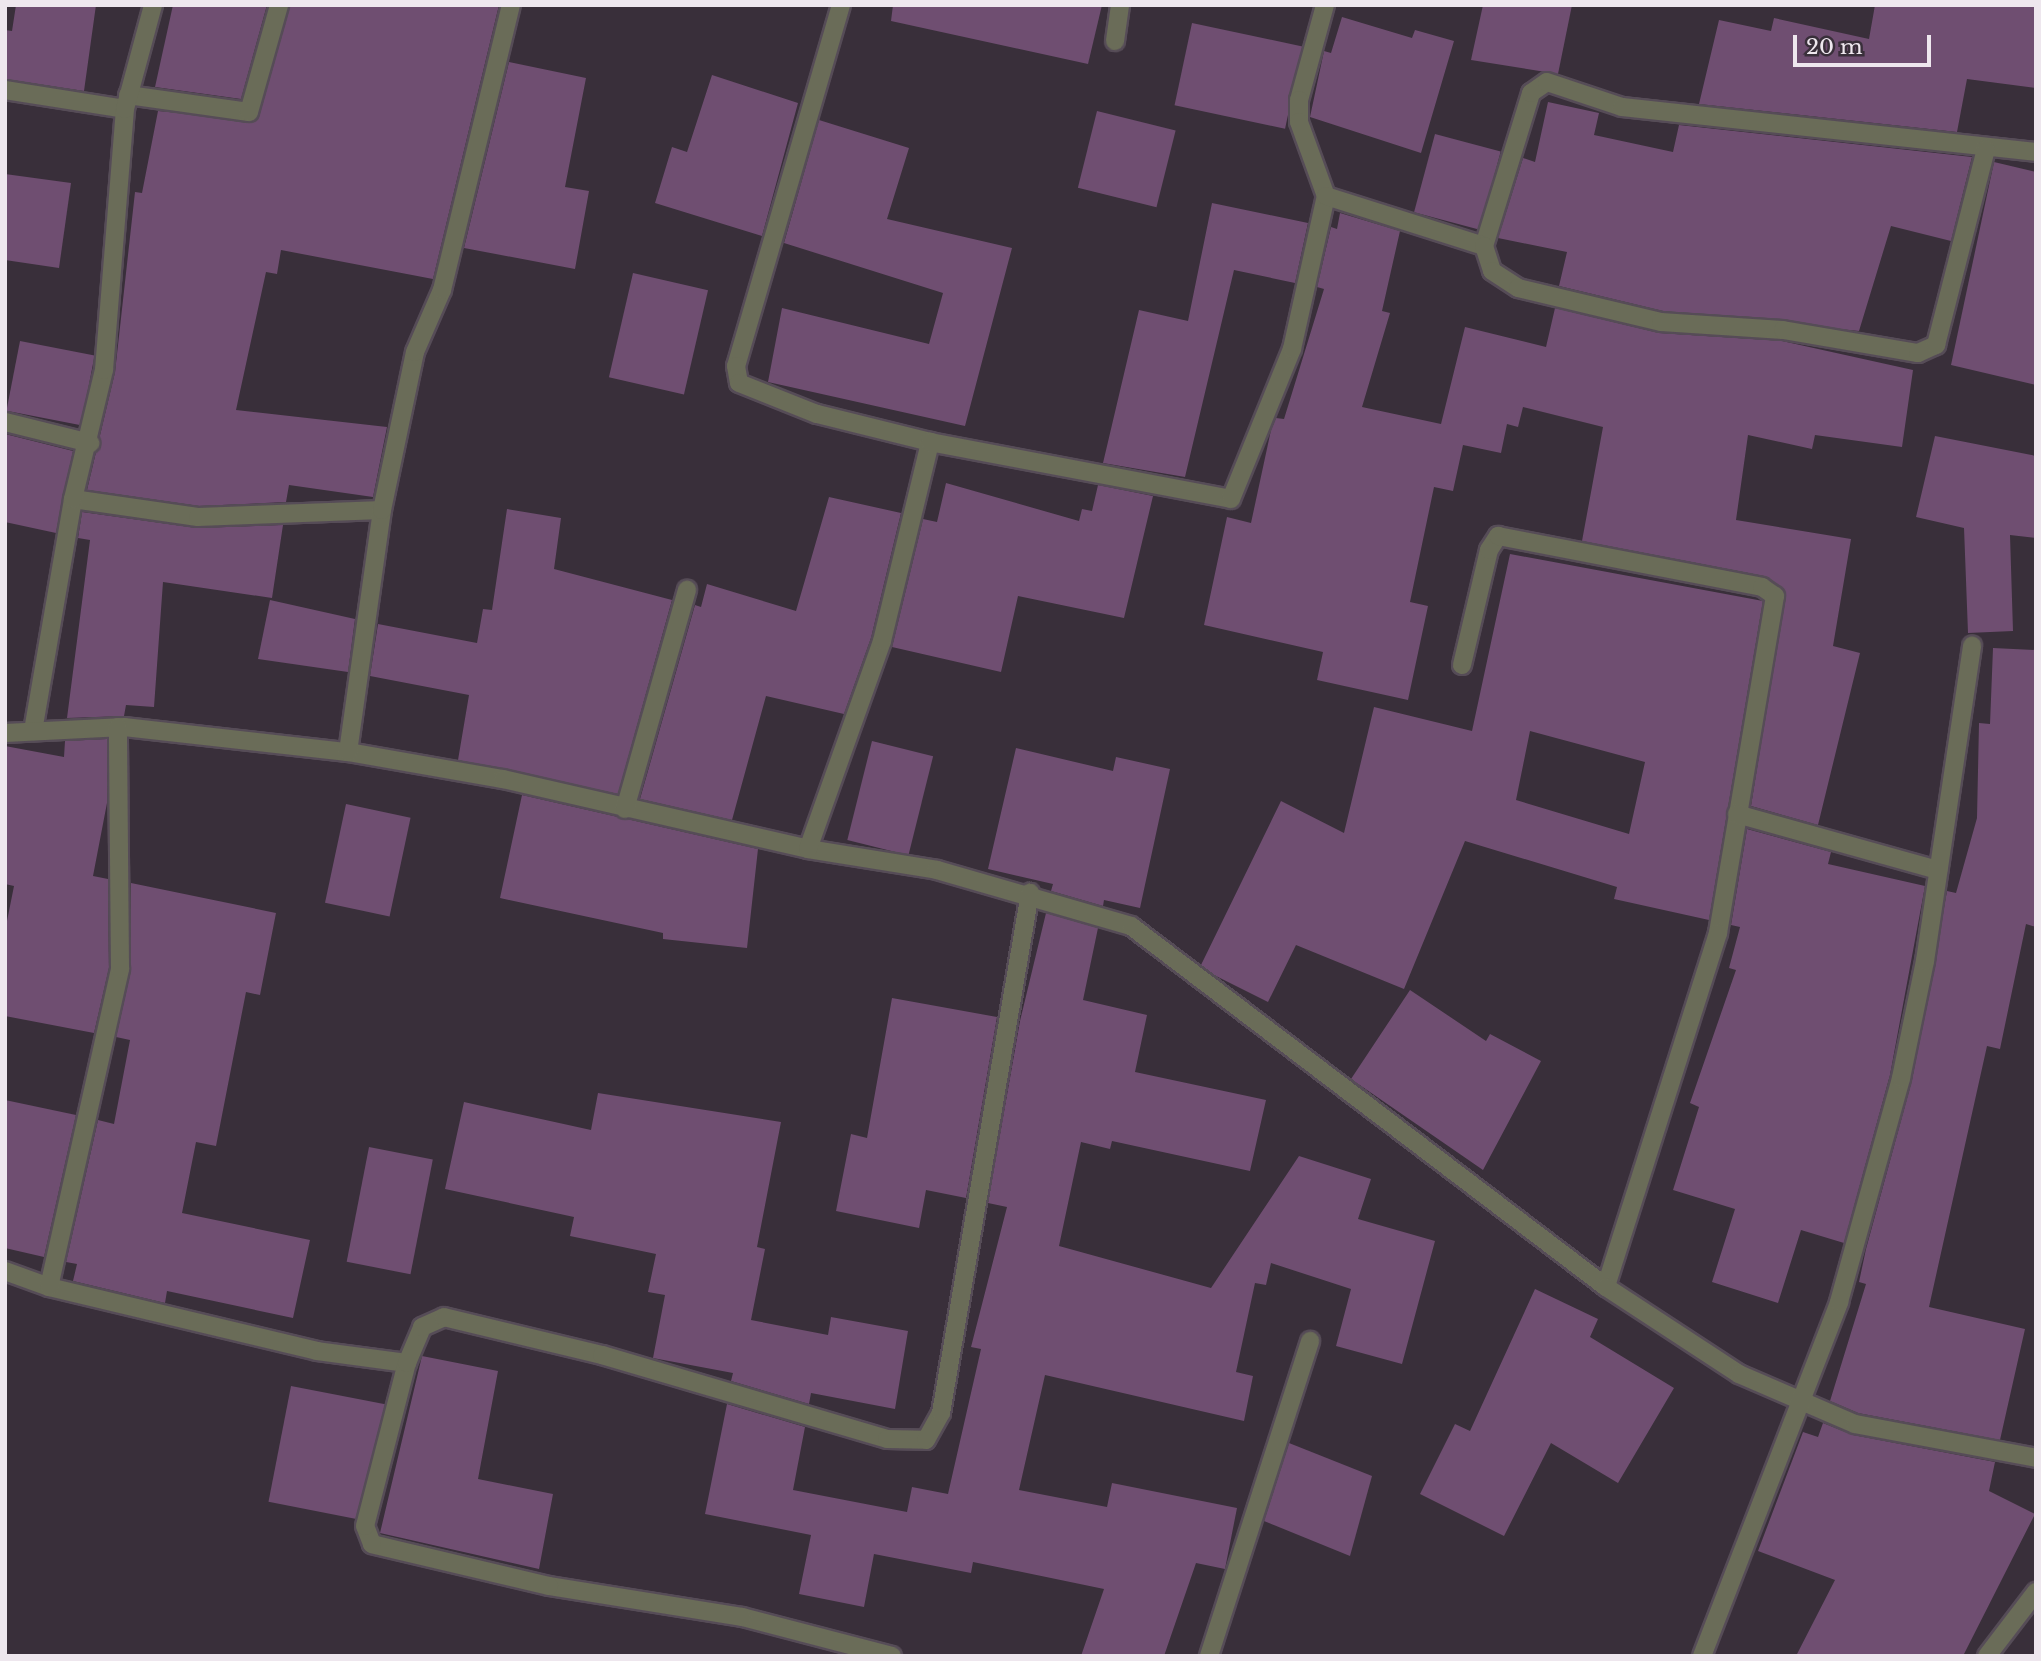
<!DOCTYPE html>
<style>
body{margin:0}
#map{position:relative;width:2041px;height:1661px;overflow:hidden;background:#392f3a;font-family:"Libre Baskerville",serif}
div>[style]{position:absolute}
[style*='--x']{left:calc(var(--x)*1px);top:calc(var(--y)*1px);width:calc(var(--w)*1px);rotate:calc(var(--a)*1deg)}
.building>*{inset:0;background:#6f4e71;transform-origin:0 0}
.roads{filter:drop-shadow(2px 0 #564c57) drop-shadow(-2px 0 #564c57) drop-shadow(0 2px #564c57) drop-shadow(0 -2px #564c57)}
.minor>*{height:18px;margin:-9px;padding:0 9px;transform-origin:9px;border-radius:9px;background:#6a6c58}
span{translate:-50% -50%;white-space:nowrap;text-align:center;line-height:1.15;-webkit-text-stroke:7px #392f3a;paint-order:stroke}
.frame{position:absolute;inset:0;border:7px solid #eee7ee;pointer-events:none}
.scale{position:absolute;left:1793px;top:35px;width:138px;height:32px;box-sizing:border-box;border:4px solid #eee7ee;border-top:0;padding-left:9px;font-size:21px;line-height:24px;white-space:nowrap;color:#eee7ee;-webkit-text-stroke:5px #392f3a;paint-order:stroke}
</style>
<div id="map">
<div class="building">
<div style="clip-path:polygon(16px 5px,96px 5px,84px 91px,5px 79px,5px 30px,12px 31px)"></div>
<div style="clip-path:polygon(173px 5px,267px 5px,241px 99px,155px 87px)"></div>
<div style="clip-path:polygon(290px 5px,499px 5px,433px 279px,281px 250px,277px 274px,266px 272px,236px 410px,387px 427px,373px 497px,289px 485px,286px 502px,199px 506px,87px 490px,115px 372px,135px 192px,142px 193px,158px 111px,257px 120px)"></div>
<div style="clip-path:polygon(893px 5px,1102px 5px,1088px 64px,891px 21px)"></div>
<div style="clip-path:polygon(1483px 5px,1572px 5px,1558px 74px,1471px 60px)"></div>
<div style="clip-path:polygon(1875px 5px,2036px 5px,2036px 88px,1967px 79px,1957px 132px,1699px 104px,1719px 20px,1771px 31px,1774px 18px,1869px 39px)"></div>
<div style="clip-path:polygon(1342px 17px,1412px 38px,1415px 30px,1454px 41px,1421px 153px,1310px 117px,1324px 51px,1331px 53px)"></div>
<div style="left:1192px;top:23px;width:113px;height:84px;rotate:12deg"></div>
<div style="clip-path:polygon(509px 62px,586px 78px,565px 187px,589px 191px,575px 269px,464px 248px)"></div>
<div style="clip-path:polygon(712px 75px,798px 103px,762px 236px,655px 203px,672px 147px,687px 152px)"></div>
<div style="clip-path:polygon(1548px 102px,1599px 113px,1594px 135px,1673px 152px,1679px 125px,1972px 157px,1951px 241px,1891px 226px,1859px 331px,1663px 311px,1559px 286px,1567px 252px,1498px 238px,1523px 158px,1535px 162px)"></div>
<div style="left:1097px;top:111px;width:81px;height:79px;rotate:14deg"></div>
<div style="clip-path:polygon(819px 120px,909px 148px,887px 219px,1012px 248px,965px 426px,768px 382px,782px 308px,929px 344px,943px 293px,784px 243px)"></div>
<div style="left:1435px;top:134px;width:68px;height:81px;rotate:15deg"></div>
<div style="clip-path:polygon(1994px 162px,2036px 172px,2036px 385px,1951px 365px)"></div>
<div style="clip-path:polygon(5px 174px,71px 183px,59px 268px,5px 260px)"></div>
<div style="clip-path:polygon(1212px 203px,1308px 223px,1295px 283px,1234px 270px,1185px 477px,1103px 463px,1139px 310px,1188px 321px)"></div>
<div style="clip-path:polygon(1340px 213px,1400px 231px,1382px 311px,1390px 313px,1362px 407px,1441px 424px,1465px 327px,1546px 347px,1555px 308px,1659px 333px,1782px 341px,1913px 370px,1902px 447px,1815px 435px,1812px 449px,1748px 435px,1736px 520px,1851px 539px,1833px 646px,1860px 653px,1818px 825px,1751px 806px,1785px 591px,1764px 576px,1582px 541px,1603px 427px,1523px 407px,1518px 427px,1507px 424px,1501px 453px,1463px 445px,1453px 491px,1434px 487px,1410px 602px,1428px 606px,1408px 700px,1317px 680px,1323px 652px,1204px 625px,1227px 517px,1251px 523px,1271px 430px,1276px 418px,1284px 419px,1324px 289px,1317px 287px,1331px 227px,1337px 229px)"></div>
<div style="left:633px;top:273px;width:77px;height:107px;rotate:13deg"></div>
<div style="left:20px;top:341px;width:76px;height:71px;rotate:11deg"></div>
<div style="clip-path:polygon(5px 434px,73px 451px,56px 533px,5px 522px)"></div>
<div style="clip-path:polygon(1935px 436px,2036px 456px,2036px 538px,2010px 535px,2013px 631px,1968px 633px,1964px 528px,1916px 517px)"></div>
<div style="clip-path:polygon(946px 483px,1079px 521px,1082px 509px,1092px 511px,1098px 485px,1153px 496px,1124px 618px,1018px 596px,1001px 672px,892px 647px,923px 519px,937px 522px)"></div>
<div style="clip-path:polygon(829px 497px,901px 513px,871px 638px,844px 714px,766px 696px,732px 820px,640px 799px,695px 605px,701px 607px,707px 584px,796px 611px)"></div>
<div style="clip-path:polygon(507px 509px,561px 518px,554px 569px,672px 600px,618px 794px,458px 760px,469px 695px,370px 676px,378px 624px,477px 643px,483px 609px,492px 610px)"></div>
<div style="clip-path:polygon(82px 512px,197px 528px,283px 525px,272px 598px,163px 582px,154px 707px,126px 705px,124px 716px,67px 718px,90px 540px,78px 538px)"></div>
<div style="clip-path:polygon(evenodd,1510px 554px,1763px 601px,1709px 920px,1614px 899px,1617px 887px,1465px 841px,1404px 989px,1296px 945px,1268px 1002px,1214px 975px,1201px 965px,1281px 801px,1344px 833px,1374px 707px,1472px 731px,1510px 554px,1530px 731px,1645px 762px,1629px 834px,1516px 800px,1530px 731px)"></div>
<div style="clip-path:polygon(270px 600px,355px 619px,348px 672px,258px 659px)"></div>
<div style="clip-path:polygon(1993px 648px,2036px 650px,2036px 927px,2026px 924px,2000px 1049px,1987px 1046px,1929px 1307px,2025px 1329px,2000px 1440px,1858px 1413px,1830px 1401px,1866px 1284px,1859px 1282px,1866px 1249px,1912px 1080px,1947px 891px,1956px 893px,1977px 818px,1979px 723px,1990px 724px)"></div>
<div style="clip-path:polygon(107px 739px,107px 803px,93px 876px,108px 879px,109px 968px,94px 1033px,5px 1016px,5px 931px,14px 886px,5px 884px,5px 746px,64px 757px,65px 741px)"></div>
<div style="left:872px;top:741px;width:63px;height:102px;rotate:14deg"></div>
<div style="clip-path:polygon(1016px 748px,1113px 771px,1116px 757px,1170px 769px,1140px 908px,1104px 900px,1103px 906px,1051px 891px,1053px 884px,988px 869px)"></div>
<div style="clip-path:polygon(522px 795px,758px 849px,747px 948px,663px 939px,663px 933px,500px 898px)"></div>
<div style="left:346px;top:804px;width:66px;height:101px;rotate:12deg"></div>
<div style="clip-path:polygon(1747px 829px,1831px 852px,1828px 864px,1925px 886px,1890px 1075px,1844px 1243px,1801px 1230px,1778px 1303px,1712px 1282px,1735px 1209px,1673px 1190px,1699px 1107px,1690px 1103px,1736px 970px,1729px 968px,1740px 927px,1731px 925px)"></div>
<div style="clip-path:polygon(131px 883px,276px 913px,260px 995px,246px 992px,216px 1146px,196px 1142px,182px 1213px,310px 1240px,293px 1318px,167px 1291px,165px 1303px,73px 1281px,77px 1264px,66px 1262px,98px 1120px,114px 1124px,130px 1040px,116px 1037px,131px 969px)"></div>
<div style="clip-path:polygon(1046px 913px,1098px 928px,1083px 1000px,1147px 1015px,1135px 1072px,1266px 1100px,1250px 1171px,1112px 1141px,1110px 1149px,1081px 1142px,1059px 1246px,1211px 1288px,1299px 1156px,1371px 1179px,1358px 1219px,1435px 1241px,1402px 1364px,1336px 1346px,1351px 1289px,1271px 1263px,1266px 1285px,1255px 1283px,1236px 1372px,1253px 1376px,1244px 1421px,1045px 1375px,1019px 1490px,1107px 1507px,1112px 1483px,1237px 1508px,1225px 1569px,1196px 1563px,1164px 1656px,1081px 1656px,1104px 1589px,973px 1562px,971px 1573px,874px 1554px,864px 1607px,799px 1594px,811px 1535px,705px 1514px,727px 1404px,805px 1427px,793px 1490px,907px 1512px,912px 1487px,948px 1494px,981px 1349px,971px 1347px,1007px 1207px,988px 1203px,1020px 1021px)"></div>
<div style="clip-path:polygon(1410px 990px,1486px 1041px,1490px 1034px,1541px 1061px,1483px 1170px,1351px 1079px)"></div>
<div style="clip-path:polygon(892px 998px,997px 1017px,966px 1198px,926px 1190px,919px 1228px,836px 1211px,851px 1134px,867px 1138px)"></div>
<div style="clip-path:polygon(598px 1093px,781px 1122px,757px 1247px,765px 1249px,751px 1320px,828px 1335px,831px 1317px,908px 1331px,895px 1409px,811px 1393px,809px 1404px,731px 1381px,733px 1373px,653px 1358px,665px 1295px,648px 1292px,656px 1254px,570px 1236px,574px 1217px,445px 1189px,464px 1102px,591px 1130px)"></div>
<div style="clip-path:polygon(5px 1100px,76px 1115px,44px 1257px,5px 1248px)"></div>
<div style="left:369px;top:1147px;width:65px;height:117px;rotate:11deg"></div>
<div style="clip-path:polygon(1535px 1289px,1598px 1319px,1590px 1337px,1674px 1388px,1618px 1483px,1551px 1443px,1504px 1536px,1420px 1494px,1455px 1424px,1470px 1431px)"></div>
<div style="clip-path:polygon(422px 1356px,498px 1371px,478px 1479px,553px 1494px,539px 1569px,380px 1533px)"></div>
<div style="left:291px;top:1386px;width:96px;height:118px;rotate:11deg"></div>
<div style="clip-path:polygon(1823px 1423px,1853px 1435px,1995px 1462px,1989px 1491px,2035px 1514px,1963px 1656px,1796px 1656px,1835px 1580px,1758px 1551px,1803px 1432px,1818px 1437px)"></div>
<div style="clip-path:polygon(1289px 1443px,1372px 1476px,1350px 1556px,1264px 1521px)"></div>
</div>
<div class="roads">
<div class="minor">
<div style="--x:841;--y:5;--w:376;--a:106.2"></div>
<div style="--x:736;--y:366;--w:17;--a:80"></div>
<div style="--x:739;--y:383;--w:84;--a:21.7"></div>
<div style="--x:817;--y:414;--w:116;--a:13.9"></div>
<div style="--x:1325;--y:5;--w:98;--a:105.3"></div>
<div style="--x:1299;--y:100;--w:22;--a:90"></div>
<div style="--x:1299;--y:122;--w:79;--a:70"></div>
<div style="--x:1115;--y:41;--w:36;--a:-82"></div>
<div style="--x:5;--y:90;--w:121;--a:9"></div>
<div style="--x:128;--y:95;--w:122;--a:8"></div>
<div style="--x:249;--y:112;--w:111;--a:-74.3"></div>
<div style="--x:1484;--y:246;--w:160;--a:-72.9"></div>
<div style="--x:1531;--y:93;--w:19;--a:-35"></div>
<div style="--x:1547;--y:82;--w:79;--a:18.4"></div>
<div style="--x:1622;--y:107;--w:416;--a:6.2"></div>
<div style="--x:5;--y:422;--w:88;--a:13.9"></div>
<div style="--x:73;--y:499;--w:126;--a:8.2"></div>
<div style="--x:198;--y:517;--w:184;--a:-2.2"></div>
<div style="--x:1462;--y:665;--w:118;--a:-76.8"></div>
<div style="--x:1489;--y:550;--w:17;--a:-57"></div>
<div style="--x:1498;--y:536;--w:269;--a:10.9"></div>
<div style="--x:1762;--y:587;--w:16;--a:35"></div>
<div style="--x:1775;--y:596;--w:342;--a:99.6"></div>
<div style="--x:1718;--y:933;--w:371;--a:107.6"></div>
<div style="--x:33;--y:731;--w:235;--a:-80.2"></div>
<div style="--x:73;--y:499;--w:133;--a:-76.5"></div>
<div style="--x:104;--y:370;--w:262;--a:-85.4"></div>
<div style="--x:125;--y:109;--w:108;--a:-74.9"></div>
<div style="--x:5;--y:733;--w:119;--a:-2.9"></div>
<div style="--x:124;--y:727;--w:225;--a:6.4"></div>
<div style="--x:348;--y:752;--w:157;--a:9.9"></div>
<div style="--x:503;--y:779;--w:313;--a:12.9"></div>
<div style="--x:808;--y:849;--w:131;--a:9.2"></div>
<div style="--x:937;--y:870;--w:202;--a:16.1"></div>
<div style="--x:1131;--y:926;--w:597;--a:37.23"></div>
<div style="--x:1606;--y:1287;--w:159;--a:33.2"></div>
<div style="--x:1739;--y:1374;--w:126;--a:23.3"></div>
<div style="--x:1855;--y:1424;--w:184;--a:10.6"></div>
<div style="--x:348;--y:752;--w:244;--a:-82"></div>
<div style="--x:382;--y:510;--w:161;--a:-78.2"></div>
<div style="--x:415;--y:352;--w:68;--a:-66.5"></div>
<div style="--x:442;--y:290;--w:293;--a:-76.4"></div>
<div style="--x:625;--y:809;--w:228;--a:-74.2"></div>
<div style="--x:1737;--y:814;--w:209;--a:15.6"></div>
<div style="--x:808;--y:849;--w:221;--a:-70.4"></div>
<div style="--x:882;--y:641;--w:205;--a:-76.4"></div>
<div style="--x:930;--y:442;--w:306;--a:10.7"></div>
<div style="--x:1231;--y:499;--w:162;--a:-67.9"></div>
<div style="--x:1292;--y:349;--w:157;--a:-77.5"></div>
<div style="--x:1326;--y:196;--w:166;--a:17.6"></div>
<div style="--x:1484;--y:246;--w:26;--a:72"></div>
<div style="--x:1492;--y:271;--w:31;--a:33"></div>
<div style="--x:1518;--y:288;--w:147;--a:13.4"></div>
<div style="--x:1661;--y:322;--w:122;--a:3.8"></div>
<div style="--x:1783;--y:330;--w:137;--a:9.7"></div>
<div style="--x:1918;--y:353;--w:20;--a:-24"></div>
<div style="--x:1936;--y:345;--w:202;--a:-75.7"></div>
<div style="--x:5;--y:1271;--w:47;--a:20"></div>
<div style="--x:49;--y:1287;--w:276;--a:13.4"></div>
<div style="--x:317;--y:1351;--w:91;--a:7.6"></div>
<div style="--x:49;--y:1287;--w:326;--a:-77.4"></div>
<div style="--x:120;--y:969;--w:242;--a:-90.5"></div>
<div style="--x:892;--y:1656;--w:155;--a:-165.4"></div>
<div style="--x:742;--y:1617;--w:195;--a:-170.9"></div>
<div style="--x:549;--y:1586;--w:182;--a:-166.7"></div>
<div style="--x:372;--y:1544;--w:19;--a:-111"></div>
<div style="--x:365;--y:1526;--w:168;--a:-75.6"></div>
<div style="--x:407;--y:1363;--w:39;--a:-67"></div>
<div style="--x:422;--y:1327;--w:24;--a:-24"></div>
<div style="--x:444;--y:1317;--w:163;--a:13.5"></div>
<div style="--x:602;--y:1355;--w:297;--a:16.4"></div>
<div style="--x:887;--y:1439;--w:39;--a:1"></div>
<div style="--x:926;--y:1440;--w:31;--a:-61"></div>
<div style="--x:941;--y:1413;--w:528;--a:-80.29"></div>
<div style="--x:1209;--y:1656;--w:331;--a:-72.2"></div>
<div style="--x:1702;--y:1656;--w:380;--a:-68.8"></div>
<div style="--x:1839;--y:1302;--w:232;--a:-74.5"></div>
<div style="--x:1901;--y:1078;--w:119;--a:-78.4"></div>
<div style="--x:1925;--y:961;--w:319;--a:-81.5"></div>
<div style="--x:1987;--y:1656;--w:81;--a:-52.6"></div>
</div>
</div>
<div class="frame"></div>
<div class="scale">20 m</div>
</div>
